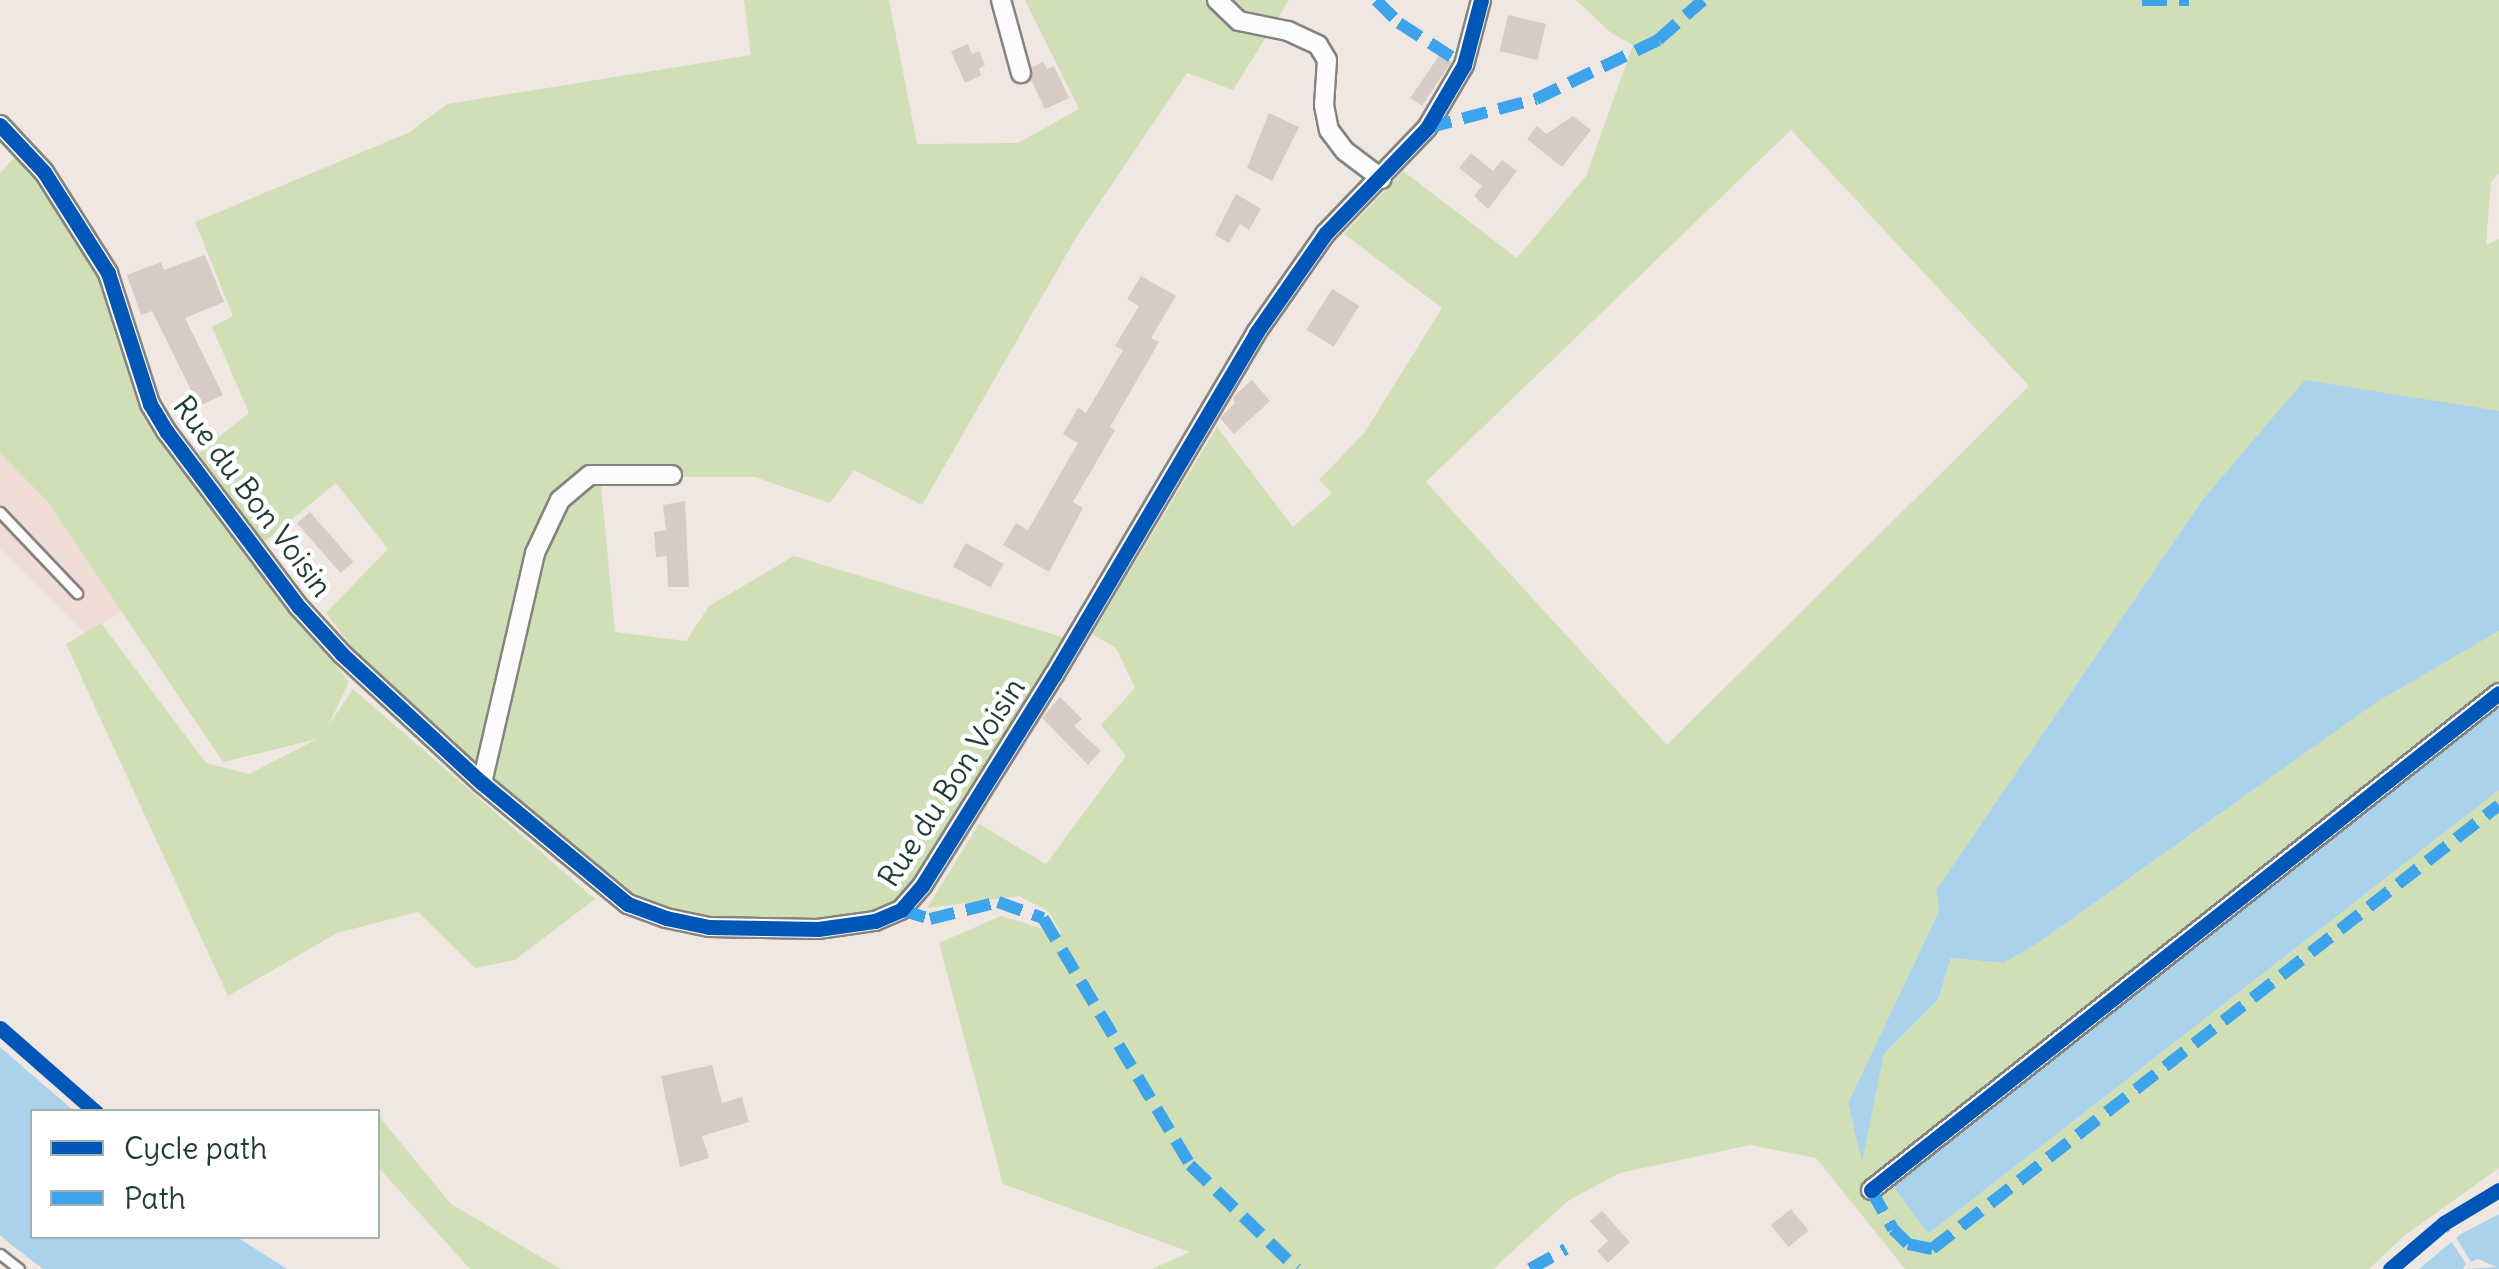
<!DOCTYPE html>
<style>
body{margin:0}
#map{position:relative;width:2499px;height:1269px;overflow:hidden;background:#f0e7e3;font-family:Delius,sans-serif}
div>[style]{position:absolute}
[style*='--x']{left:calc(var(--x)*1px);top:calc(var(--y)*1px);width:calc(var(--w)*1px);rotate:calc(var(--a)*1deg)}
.built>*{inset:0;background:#efdcd4}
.green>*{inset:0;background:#d1dfb6}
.water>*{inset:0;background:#abd2eb}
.pier>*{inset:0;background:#f0e7e3}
.building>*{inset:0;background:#d8cac4;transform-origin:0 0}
.path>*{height:4px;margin-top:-2px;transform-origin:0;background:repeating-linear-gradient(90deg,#b4b6b4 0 10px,transparent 0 18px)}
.roads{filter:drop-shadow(2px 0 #838481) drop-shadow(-2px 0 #838481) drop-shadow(0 2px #838481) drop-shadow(0 -2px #838481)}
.lane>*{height:9px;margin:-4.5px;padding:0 4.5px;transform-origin:4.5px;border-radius:4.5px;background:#fdfbfb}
.street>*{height:18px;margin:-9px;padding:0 9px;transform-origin:9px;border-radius:9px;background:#fdfbfb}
.quiet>*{height:12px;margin-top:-6px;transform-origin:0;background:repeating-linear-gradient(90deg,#3da4eb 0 25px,transparent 0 37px)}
.cycleway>*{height:15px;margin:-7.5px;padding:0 7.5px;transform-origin:7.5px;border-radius:7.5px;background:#0057b8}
span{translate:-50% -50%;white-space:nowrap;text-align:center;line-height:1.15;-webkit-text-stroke:9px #fff;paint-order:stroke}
.street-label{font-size:30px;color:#1f3d34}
.legend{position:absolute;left:30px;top:1109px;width:350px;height:130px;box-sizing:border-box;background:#fff;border:2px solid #a5b1ae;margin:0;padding:12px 18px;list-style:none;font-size:30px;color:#1f3d34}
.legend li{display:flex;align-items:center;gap:20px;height:50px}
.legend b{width:50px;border:2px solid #a5b1ae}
</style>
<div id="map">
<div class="built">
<div style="clip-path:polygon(0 453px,47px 501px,122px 612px,85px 633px,0 547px)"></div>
</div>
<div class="green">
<div style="clip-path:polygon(744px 0,889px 0,917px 144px,1018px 143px,1079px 109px,1025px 0,1289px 0,1233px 90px,1187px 73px,1077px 236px,922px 505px,854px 470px,830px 503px,755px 477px,682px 477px,673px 468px,599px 465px,615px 632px,686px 641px,709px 606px,794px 556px,1069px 639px,900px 900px,884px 910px,788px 922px,680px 916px,621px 893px,356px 652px,326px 613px,388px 549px,336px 483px,263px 543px,199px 453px,249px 413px,212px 327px,233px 316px,195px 222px,410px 132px,447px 104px,751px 55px)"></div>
<div style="clip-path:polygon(evenodd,1576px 0,2499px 0,2499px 173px,2491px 182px,2486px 245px,2499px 239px,2499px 412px,2305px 381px,2203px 499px,1936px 890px,1939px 911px,1848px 1103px,1862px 1159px,1884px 1054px,1938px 1000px,1951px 958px,2004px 963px,2038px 943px,2377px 702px,2499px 631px,2499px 701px,1893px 1186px,1928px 1234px,2499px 790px,2499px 1168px,2404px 1236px,2369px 1269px,1905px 1269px,1816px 1158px,1750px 1145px,1620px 1173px,1569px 1200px,1493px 1269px,1152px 1269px,1190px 1252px,1003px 1184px,939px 943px,1001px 916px,1062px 934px,1048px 911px,1019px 896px,927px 908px,979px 824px,1046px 864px,1126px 756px,1101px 725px,1135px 688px,1116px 648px,1092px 634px,1217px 427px,1293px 527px,1332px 493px,1319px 480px,1365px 432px,1442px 308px,1344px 234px,1403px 171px,1517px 258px,1586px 176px,1633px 45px,1611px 33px,1576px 0,1791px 130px,2029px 386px,1667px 745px,1426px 482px,1791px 130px)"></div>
<div style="clip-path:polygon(19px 153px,95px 257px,150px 421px,349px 682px,328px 726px,353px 689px,595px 899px,515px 960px,475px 968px,418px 912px,337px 933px,228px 996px,66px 644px,101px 623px,206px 763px,249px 774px,317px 739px,223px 762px,47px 501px,0 453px,0 173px)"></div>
<div style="clip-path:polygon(378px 1115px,451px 1204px,561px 1269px,470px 1269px,378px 1167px)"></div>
</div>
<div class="water">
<div style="clip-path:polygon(2305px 380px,2499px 411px,2499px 631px,2377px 702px,2038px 943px,2004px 963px,1951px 958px,1938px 1000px,1884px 1054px,1862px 1162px,1848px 1103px,1939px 911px,1936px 890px,2203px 499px)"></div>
<div style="clip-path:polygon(2499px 701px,2499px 790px,1928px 1234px,1893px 1186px)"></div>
<div style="clip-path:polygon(0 1047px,74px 1111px,32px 1112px,32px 1236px,237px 1237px,287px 1269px,43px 1269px,13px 1246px,0 1235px)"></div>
<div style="clip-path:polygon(2499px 1214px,2499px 1269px,2419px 1269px,2461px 1234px)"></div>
</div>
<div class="pier">
<div style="clip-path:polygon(2455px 1236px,2471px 1262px,2478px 1259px,2497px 1267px,2463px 1269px,2466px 1264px,2450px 1239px)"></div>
</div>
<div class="building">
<div style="left:1508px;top:15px;width:39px;height:37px;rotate:13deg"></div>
<div style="clip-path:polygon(968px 44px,972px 54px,979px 51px,985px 65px,979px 69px,981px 75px,965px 83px,951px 51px)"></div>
<div style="left:1440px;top:54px;width:14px;height:53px;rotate:34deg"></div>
<div style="clip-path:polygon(1043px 62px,1047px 69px,1054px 66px,1069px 98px,1045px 109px,1031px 80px,1032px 67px)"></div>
<div style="clip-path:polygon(1269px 113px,1299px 127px,1272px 181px,1247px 168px)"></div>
<div style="clip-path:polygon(1573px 116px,1591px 130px,1562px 167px,1527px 139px,1537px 126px,1546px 134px)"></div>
<div style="clip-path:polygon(1471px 153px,1493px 171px,1502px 160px,1517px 171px,1488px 209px,1474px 196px,1482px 186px,1459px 168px)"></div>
<div style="clip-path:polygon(1236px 194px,1261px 209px,1249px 230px,1240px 224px,1229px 243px,1215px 235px)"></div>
<div style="clip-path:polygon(205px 255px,224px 302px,185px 318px,223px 395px,199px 406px,152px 311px,141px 315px,127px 275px,161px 262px,164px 270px)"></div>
<div style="clip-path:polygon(1141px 276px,1176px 296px,1151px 338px,1159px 342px,1110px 427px,1115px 430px,1073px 502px,1083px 508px,1049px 572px,1003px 545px,1016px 523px,1028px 530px,1078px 443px,1063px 434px,1078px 408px,1086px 413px,1123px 350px,1115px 346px,1139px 306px,1127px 299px)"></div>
<div style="left:1332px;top:289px;width:32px;height:48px;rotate:32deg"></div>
<div style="clip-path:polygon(1252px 380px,1270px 401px,1234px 434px,1220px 418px,1235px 403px,1233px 397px)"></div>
<div style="clip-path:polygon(685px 501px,689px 587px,668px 587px,667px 556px,656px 557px,654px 532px,666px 530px,663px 505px)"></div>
<div style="left:310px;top:512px;width:66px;height:17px;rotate:49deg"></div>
<div style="left:966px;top:543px;width:43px;height:27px;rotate:29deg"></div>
<div style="clip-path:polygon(1060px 697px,1082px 719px,1074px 726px,1101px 751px,1088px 765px,1042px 718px)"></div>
<div style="clip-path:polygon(712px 1065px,722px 1103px,742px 1097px,749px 1122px,702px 1136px,709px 1158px,680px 1167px,661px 1076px)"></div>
<div style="left:1791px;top:1209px;width:28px;height:26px;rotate:51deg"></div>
<div style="clip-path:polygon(1602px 1211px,1630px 1242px,1608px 1263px,1597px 1251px,1608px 1241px,1590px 1221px)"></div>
</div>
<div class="path">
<div style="--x:2444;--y:1223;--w:16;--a:60"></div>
</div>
<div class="roads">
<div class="lane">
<div style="--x:0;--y:512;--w:112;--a:46.5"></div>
<div style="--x:0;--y:1254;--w:24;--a:38"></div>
</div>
<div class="street">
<div style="--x:1001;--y:0;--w:76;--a:74.7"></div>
<div style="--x:1217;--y:0;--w:30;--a:44"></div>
<div style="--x:1239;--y:21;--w:50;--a:11.5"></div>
<div style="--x:1288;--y:31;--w:33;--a:25"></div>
<div style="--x:1318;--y:45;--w:17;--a:59"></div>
<div style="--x:1327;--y:60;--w:45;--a:93.8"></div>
<div style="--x:1324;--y:105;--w:25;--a:79"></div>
<div style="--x:1329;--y:130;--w:26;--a:53"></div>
<div style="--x:1345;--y:151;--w:46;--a:37.1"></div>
<div style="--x:0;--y:125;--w:64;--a:46.9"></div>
<div style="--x:44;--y:172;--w:120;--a:57.6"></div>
<div style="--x:108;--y:273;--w:138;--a:72.2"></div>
<div style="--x:150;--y:404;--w:33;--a:59"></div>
<div style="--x:167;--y:432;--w:219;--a:53"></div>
<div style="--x:299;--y:607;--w:64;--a:47.5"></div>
<div style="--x:342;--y:654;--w:190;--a:42.7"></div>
<div style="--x:482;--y:783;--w:190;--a:39.7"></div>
<div style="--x:628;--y:904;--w:40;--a:20.2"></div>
<div style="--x:666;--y:918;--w:44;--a:11.8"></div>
<div style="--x:709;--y:927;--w:109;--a:1.1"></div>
<div style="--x:818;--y:929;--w:58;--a:-8"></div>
<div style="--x:875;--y:921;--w:28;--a:-23"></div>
<div style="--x:901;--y:910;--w:32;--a:-49"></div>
<div style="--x:922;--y:886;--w:249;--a:-58"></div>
<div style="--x:1054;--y:675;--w:397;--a:-59.4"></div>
<div style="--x:1256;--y:333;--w:121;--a:-55.1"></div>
<div style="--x:1325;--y:234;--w:147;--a:-46.1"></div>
<div style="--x:1427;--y:128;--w:73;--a:-59.6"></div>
<div style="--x:1464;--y:65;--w:67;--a:-75.3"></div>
<div style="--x:482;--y:783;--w:236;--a:-77"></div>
<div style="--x:535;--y:553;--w:59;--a:-64.7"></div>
<div style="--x:560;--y:500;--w:39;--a:-40"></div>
<div style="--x:590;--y:475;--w:82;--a:0"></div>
<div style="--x:1871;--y:1190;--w:801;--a:-38.36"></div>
</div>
</div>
<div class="quiet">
<div style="--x:1376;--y:0;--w:33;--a:45"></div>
<div style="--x:1399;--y:23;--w:77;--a:32.9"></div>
<div style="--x:2142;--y:0;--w:47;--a:0"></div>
<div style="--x:1427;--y:128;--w:113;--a:-14.9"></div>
<div style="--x:1536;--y:99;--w:136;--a:-25.8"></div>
<div style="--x:1658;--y:40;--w:60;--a:-41.6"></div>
<div style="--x:901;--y:910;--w:30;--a:17"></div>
<div style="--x:930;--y:919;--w:70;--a:-14"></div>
<div style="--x:998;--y:902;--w:48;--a:19.6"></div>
<div style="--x:1043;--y:918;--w:287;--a:59.2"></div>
<div style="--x:1190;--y:1165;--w:149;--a:44.2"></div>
<div style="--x:1871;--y:1190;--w:45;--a:60.6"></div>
<div style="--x:1893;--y:1229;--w:21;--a:45"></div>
<div style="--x:1908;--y:1244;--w:25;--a:12"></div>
<div style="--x:1932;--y:1249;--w:720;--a:-38.06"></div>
<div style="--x:1530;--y:1269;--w:41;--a:-29.1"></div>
</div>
<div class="cycleway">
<div style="--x:0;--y:125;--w:64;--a:46.9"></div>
<div style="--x:44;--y:172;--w:120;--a:57.6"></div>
<div style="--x:108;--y:273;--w:138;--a:72.2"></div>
<div style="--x:150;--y:404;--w:33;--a:59"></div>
<div style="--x:167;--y:432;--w:219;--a:53"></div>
<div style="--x:299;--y:607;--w:64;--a:47.5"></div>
<div style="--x:342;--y:654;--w:190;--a:42.7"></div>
<div style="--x:482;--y:783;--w:190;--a:39.7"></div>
<div style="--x:628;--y:904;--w:40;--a:20.2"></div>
<div style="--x:666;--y:918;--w:44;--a:11.8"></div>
<div style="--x:709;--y:927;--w:109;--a:1.1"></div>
<div style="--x:818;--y:929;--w:58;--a:-8"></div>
<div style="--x:875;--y:921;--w:28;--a:-23"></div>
<div style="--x:901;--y:910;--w:32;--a:-49"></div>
<div style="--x:922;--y:886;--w:249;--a:-58"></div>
<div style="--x:1054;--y:675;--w:397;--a:-59.4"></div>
<div style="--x:1256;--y:333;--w:121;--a:-55.1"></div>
<div style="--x:1325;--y:234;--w:147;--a:-46.1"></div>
<div style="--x:1427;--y:128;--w:73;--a:-59.6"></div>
<div style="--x:1464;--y:65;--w:67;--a:-75.3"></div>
<div style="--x:0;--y:1028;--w:128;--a:41.2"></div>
<div style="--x:1871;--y:1190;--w:801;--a:-38.36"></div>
<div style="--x:2390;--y:1269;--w:71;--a:-40.4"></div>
<div style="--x:2444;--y:1223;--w:64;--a:-31"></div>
</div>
<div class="street-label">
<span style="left:253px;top:496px;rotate:53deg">Rue du Bon Voisin</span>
<span style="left:951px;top:782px;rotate:-57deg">Rue du Bon Voisin</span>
</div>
<ul class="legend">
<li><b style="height:12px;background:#0057b8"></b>Cycle path</li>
<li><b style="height:12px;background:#3da4eb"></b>Path</li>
</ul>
</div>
